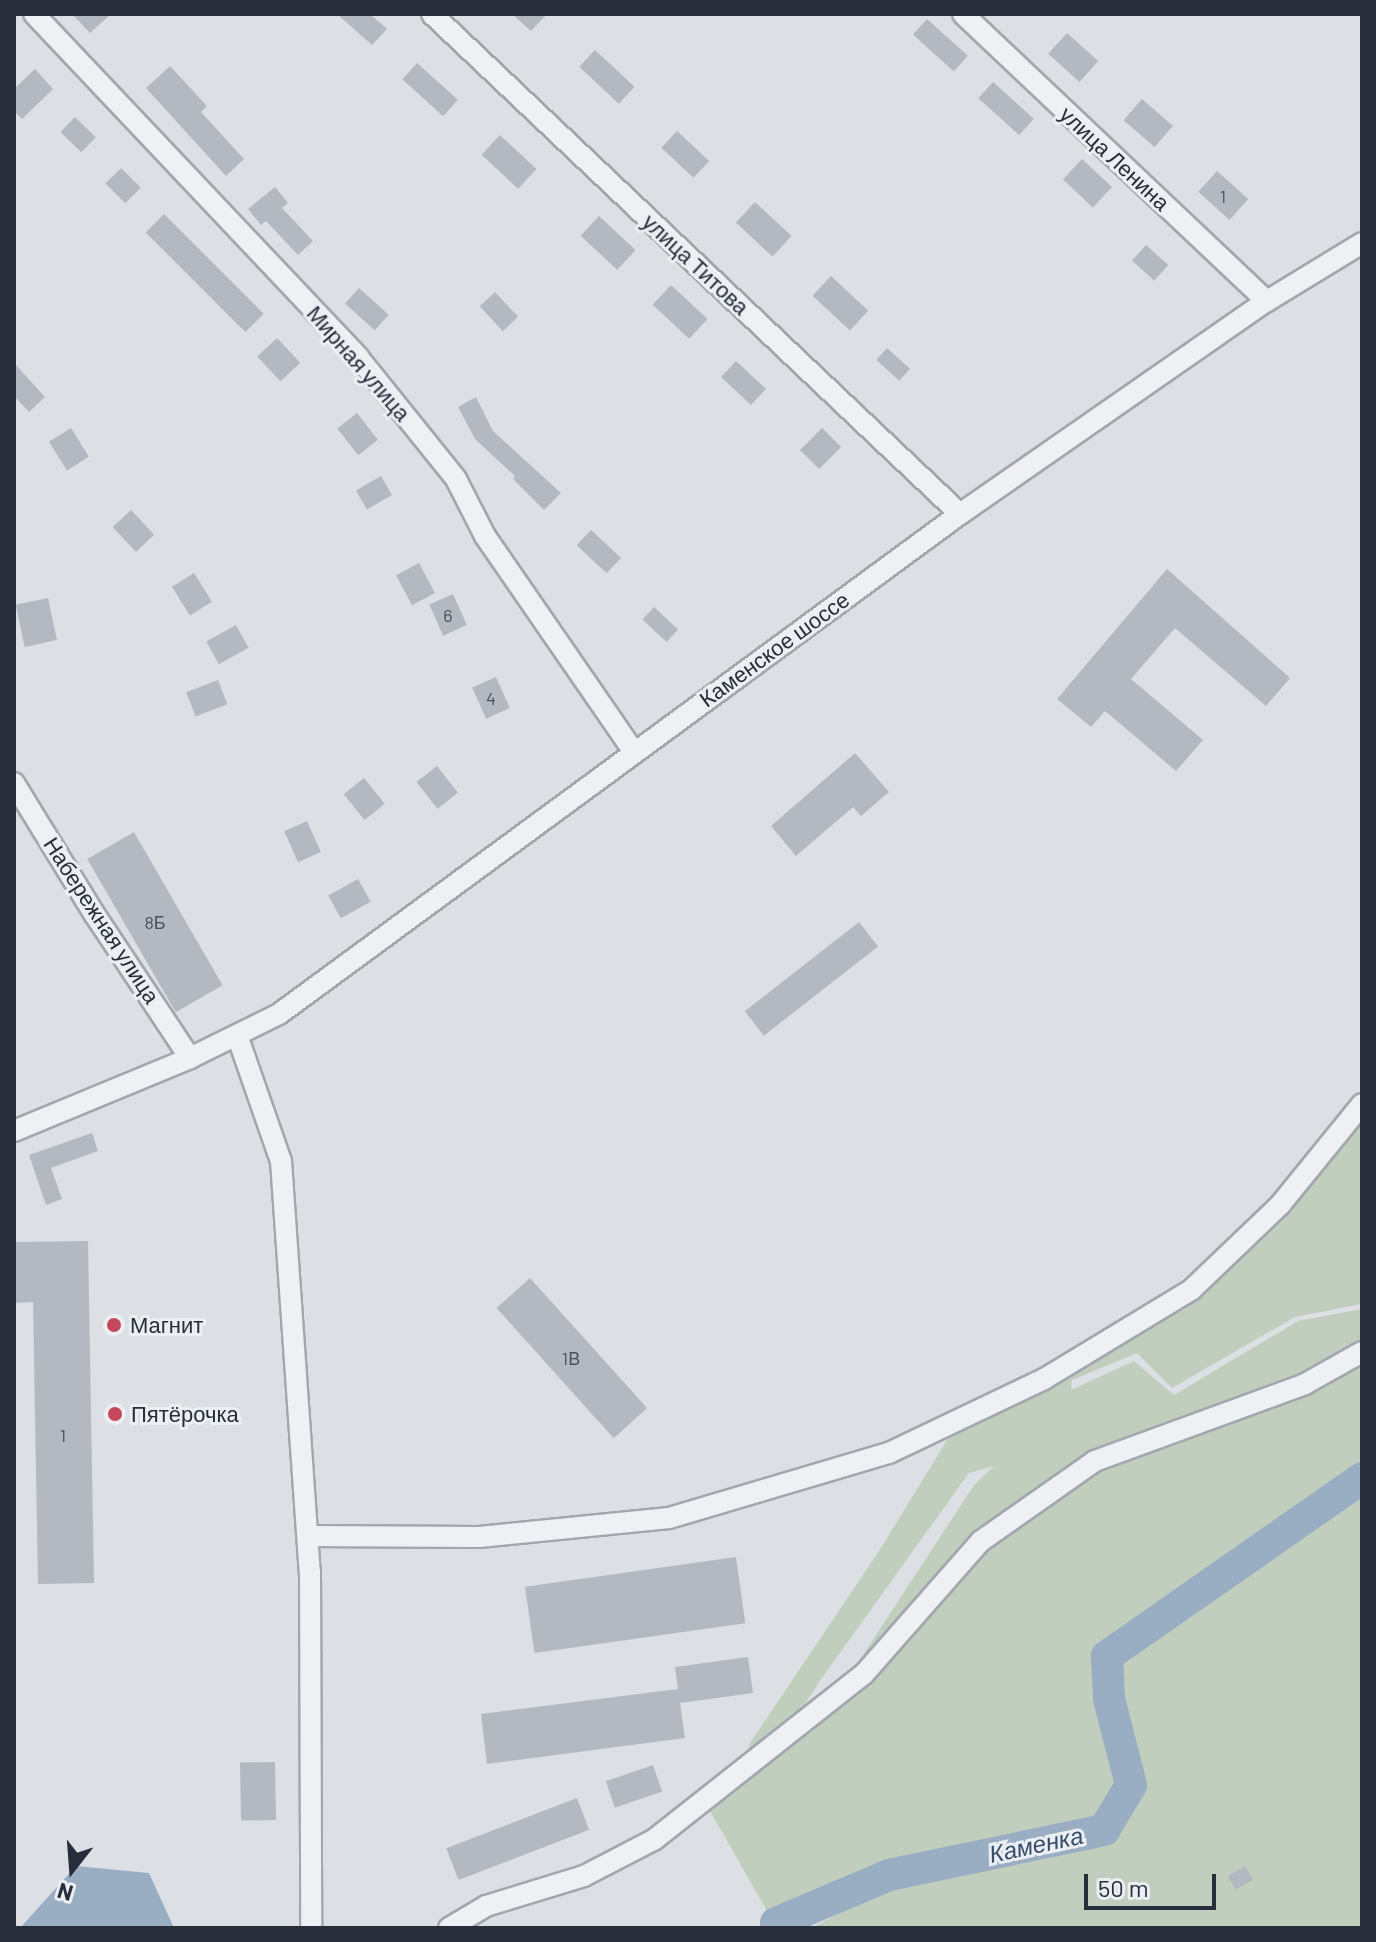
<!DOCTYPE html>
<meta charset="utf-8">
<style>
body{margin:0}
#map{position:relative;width:1376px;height:1942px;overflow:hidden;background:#dce0e5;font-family:Barlow,sans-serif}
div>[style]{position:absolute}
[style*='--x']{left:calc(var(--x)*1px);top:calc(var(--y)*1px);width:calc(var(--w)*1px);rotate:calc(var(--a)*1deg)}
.green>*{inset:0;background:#c2cebd}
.water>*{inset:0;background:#99aec3}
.river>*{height:32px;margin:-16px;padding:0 16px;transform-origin:16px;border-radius:16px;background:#99aec3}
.building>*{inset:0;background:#b4b9c1;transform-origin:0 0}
.roads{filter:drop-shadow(2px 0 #a2a7ae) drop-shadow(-2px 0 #a2a7ae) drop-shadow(0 2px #a2a7ae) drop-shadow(0 -2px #a2a7ae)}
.minor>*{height:20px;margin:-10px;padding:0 10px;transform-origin:10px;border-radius:10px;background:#eef0f4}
.dots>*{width:22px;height:22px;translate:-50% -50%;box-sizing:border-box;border:4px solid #ebeef3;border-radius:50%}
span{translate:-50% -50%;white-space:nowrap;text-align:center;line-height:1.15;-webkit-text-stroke:6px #ebeef3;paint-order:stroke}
.number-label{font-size:18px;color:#4a515c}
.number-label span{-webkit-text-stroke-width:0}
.street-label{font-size:22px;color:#272e3a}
.poi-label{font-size:22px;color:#272e3a}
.left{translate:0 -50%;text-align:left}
.water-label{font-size:24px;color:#344d6b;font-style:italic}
.frame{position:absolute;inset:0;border:16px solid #272e3a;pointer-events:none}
.north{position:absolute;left:32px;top:1830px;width:80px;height:80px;-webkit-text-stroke:6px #ebeef3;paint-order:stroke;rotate:197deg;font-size:22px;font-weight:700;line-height:32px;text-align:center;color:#272e3a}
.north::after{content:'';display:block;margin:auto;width:28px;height:36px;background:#272e3a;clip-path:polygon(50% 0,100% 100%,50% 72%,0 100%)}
.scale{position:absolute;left:1084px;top:1874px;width:132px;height:36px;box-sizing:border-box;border:4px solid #272e3a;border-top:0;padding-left:10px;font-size:24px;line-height:28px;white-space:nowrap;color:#272e3a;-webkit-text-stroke:6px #ebeef3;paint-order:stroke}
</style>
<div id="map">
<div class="green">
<div style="clip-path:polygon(evenodd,1362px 1116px,1362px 1304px,1295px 1317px,1172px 1388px,1137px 1353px,1072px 1380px,1071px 1390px,1134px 1361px,1174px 1395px,1298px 1321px,1362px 1309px,1362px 1470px,1102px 1650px,1097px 1697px,1119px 1781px,1095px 1821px,879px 1867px,771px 1918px,706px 1804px,740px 1781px,750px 1743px,881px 1548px,947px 1440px,1053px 1376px,1183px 1310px,1298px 1197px,1362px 1116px,994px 1466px,974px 1485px,814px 1730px,794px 1744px,785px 1736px,819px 1682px,969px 1473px,994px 1466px)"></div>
<div style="clip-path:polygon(1362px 1491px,1362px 1928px,811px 1928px,892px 1886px,1110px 1845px,1144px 1786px,1119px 1697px,1117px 1661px)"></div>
</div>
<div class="water">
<div style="clip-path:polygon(76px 1866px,149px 1873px,174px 1928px,20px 1928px)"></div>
</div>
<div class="river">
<div style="--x:777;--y:1928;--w:5;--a:-101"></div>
<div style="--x:776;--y:1923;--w:123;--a:-23"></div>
<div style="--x:889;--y:1875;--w:220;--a:-11.8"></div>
<div style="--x:1104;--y:1830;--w:52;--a:-59"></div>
<div style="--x:1131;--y:1785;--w:89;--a:-104.3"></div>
<div style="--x:1109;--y:1699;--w:43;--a:-92.7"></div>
<div style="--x:1107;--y:1656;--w:311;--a:-34.9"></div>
</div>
<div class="building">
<div style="clip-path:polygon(72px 14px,111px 14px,90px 33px)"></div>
<div style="clip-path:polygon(337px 14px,370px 14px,387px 29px,372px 45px)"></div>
<div style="clip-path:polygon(512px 14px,547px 14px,531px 31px)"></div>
<div style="left:927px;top:19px;width:55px;height:21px;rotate:42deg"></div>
<div style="left:1067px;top:33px;width:42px;height:28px;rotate:42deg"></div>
<div style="left:595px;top:50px;width:54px;height:23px;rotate:43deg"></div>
<div style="left:417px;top:63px;width:55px;height:22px;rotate:42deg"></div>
<div style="clip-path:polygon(170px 66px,207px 106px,201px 112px,244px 159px,226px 176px,146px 88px)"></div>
<div style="clip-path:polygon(35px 69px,53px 89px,22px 119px,14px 111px,14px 89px)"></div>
<div style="left:993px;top:82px;width:55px;height:22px;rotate:42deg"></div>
<div style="left:1142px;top:99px;width:41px;height:28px;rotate:41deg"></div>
<div style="left:75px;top:117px;width:29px;height:21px;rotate:44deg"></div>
<div style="left:677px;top:131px;width:44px;height:23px;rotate:43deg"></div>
<div style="left:500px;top:135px;width:50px;height:27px;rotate:43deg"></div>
<div style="left:1082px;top:159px;width:41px;height:28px;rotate:43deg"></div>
<div style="left:121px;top:168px;width:28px;height:22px;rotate:45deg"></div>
<div style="left:1217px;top:171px;width:42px;height:28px;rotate:42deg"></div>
<div style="clip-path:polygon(275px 187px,288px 203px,282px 208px,313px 241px,298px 255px,266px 221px,261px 225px,248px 209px)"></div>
<div style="left:755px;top:202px;width:50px;height:28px;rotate:43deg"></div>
<div style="left:164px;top:214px;width:141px;height:26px;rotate:45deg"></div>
<div style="left:599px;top:216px;width:50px;height:27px;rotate:43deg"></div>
<div style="left:1146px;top:245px;width:30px;height:21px;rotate:42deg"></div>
<div style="left:831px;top:276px;width:51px;height:27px;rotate:43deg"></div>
<div style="left:671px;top:285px;width:50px;height:27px;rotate:43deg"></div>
<div style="left:359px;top:288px;width:40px;height:21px;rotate:42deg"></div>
<div style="left:495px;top:292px;width:34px;height:21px;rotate:47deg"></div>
<div style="left:277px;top:338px;width:34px;height:27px;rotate:47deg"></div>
<div style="left:887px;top:348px;width:31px;height:16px;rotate:42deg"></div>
<div style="left:736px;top:361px;width:41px;height:22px;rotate:43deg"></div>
<div style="clip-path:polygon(14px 363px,45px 397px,29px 412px,14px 396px)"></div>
<div style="clip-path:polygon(476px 397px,493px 431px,561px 493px,544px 510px,513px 479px,515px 476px,475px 439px,458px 407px)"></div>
<div style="left:357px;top:413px;width:34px;height:25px;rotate:52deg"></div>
<div style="left:71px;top:428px;width:34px;height:26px;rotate:58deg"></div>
<div style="left:822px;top:428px;width:27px;height:31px;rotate:45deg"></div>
<div style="left:381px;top:476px;width:22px;height:29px;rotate:60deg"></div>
<div style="left:131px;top:510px;width:34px;height:25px;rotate:47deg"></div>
<div style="left:591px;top:530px;width:41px;height:21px;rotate:43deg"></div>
<div style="left:419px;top:563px;width:34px;height:26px;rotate:62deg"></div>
<div style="clip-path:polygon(1167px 569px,1290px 678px,1266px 706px,1175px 628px,1131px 679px,1203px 740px,1176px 771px,1105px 711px,1091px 727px,1057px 699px)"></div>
<div style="left:194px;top:573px;width:34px;height:26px;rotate:58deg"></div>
<div style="left:453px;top:594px;width:34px;height:26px;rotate:66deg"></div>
<div style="left:48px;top:598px;width:43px;height:33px;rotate:78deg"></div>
<div style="left:654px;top:607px;width:33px;height:17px;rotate:43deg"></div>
<div style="left:236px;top:625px;width:26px;height:34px;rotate:61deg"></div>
<div style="left:496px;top:677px;width:34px;height:26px;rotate:66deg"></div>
<div style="left:218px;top:680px;width:26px;height:34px;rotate:69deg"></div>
<div style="clip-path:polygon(855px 753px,889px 792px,861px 816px,853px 807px,796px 856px,771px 826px)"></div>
<div style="left:437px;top:766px;width:34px;height:26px;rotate:52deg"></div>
<div style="left:364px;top:778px;width:33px;height:26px;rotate:51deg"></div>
<div style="left:307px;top:821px;width:34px;height:25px;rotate:66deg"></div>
<div style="left:134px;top:832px;width:177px;height:54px;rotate:60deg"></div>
<div style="left:358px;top:879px;width:26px;height:34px;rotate:61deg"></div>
<div style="left:859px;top:922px;width:31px;height:145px;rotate:52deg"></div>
<div style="clip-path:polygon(92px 1133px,98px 1151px,51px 1168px,62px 1199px,46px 1205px,29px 1155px)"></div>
<div style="clip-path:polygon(88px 1241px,94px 1583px,38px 1584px,33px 1302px,14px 1303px,14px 1242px)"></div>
<div style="left:530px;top:1278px;width:175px;height:45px;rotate:48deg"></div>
<div style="left:736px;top:1557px;width:67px;height:213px;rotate:82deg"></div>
<div style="clip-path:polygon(748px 1657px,753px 1693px,680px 1703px,685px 1738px,487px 1764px,481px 1714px,678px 1689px,675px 1667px)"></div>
<div style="left:275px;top:1762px;width:58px;height:35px;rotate:89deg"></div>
<div style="left:653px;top:1765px;width:28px;height:50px;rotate:71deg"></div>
<div style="left:577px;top:1798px;width:34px;height:140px;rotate:69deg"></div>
<div style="left:1245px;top:1866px;width:16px;height:20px;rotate:60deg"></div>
</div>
<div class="roads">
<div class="minor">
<div style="--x:34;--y:14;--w:472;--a:46.6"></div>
<div style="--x:358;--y:357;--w:156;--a:51.2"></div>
<div style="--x:456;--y:479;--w:64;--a:63"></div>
<div style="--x:485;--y:536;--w:262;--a:55.4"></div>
<div style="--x:432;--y:14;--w:727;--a:43.44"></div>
<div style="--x:963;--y:14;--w:418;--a:43.4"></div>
<div style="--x:14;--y:783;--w:155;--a:58.5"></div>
<div style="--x:95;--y:915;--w:172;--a:56.4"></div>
<div style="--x:237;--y:1035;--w:133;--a:70.8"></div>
<div style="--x:281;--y:1161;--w:411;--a:86"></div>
<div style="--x:310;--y:1571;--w:357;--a:89.8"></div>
<div style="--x:14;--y:1131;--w:191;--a:-22.5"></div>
<div style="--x:190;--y:1058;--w:99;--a:-26.3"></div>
<div style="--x:279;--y:1014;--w:845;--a:-36.29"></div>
<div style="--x:960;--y:514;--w:374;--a:-34.8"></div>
<div style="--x:1267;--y:301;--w:111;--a:-31.4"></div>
<div style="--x:308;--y:1536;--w:171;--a:0.3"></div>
<div style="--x:479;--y:1537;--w:191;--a:-5.7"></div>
<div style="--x:669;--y:1518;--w:229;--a:-16.5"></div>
<div style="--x:889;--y:1453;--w:172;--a:-25.5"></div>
<div style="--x:1044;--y:1379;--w:172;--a:-31.2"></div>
<div style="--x:1191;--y:1290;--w:123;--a:-43.7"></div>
<div style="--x:1280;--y:1205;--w:130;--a:-50.9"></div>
<div style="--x:449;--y:1928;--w:43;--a:-30.7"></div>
<div style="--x:486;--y:1906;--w:102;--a:-17"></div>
<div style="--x:584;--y:1876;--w:80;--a:-27.5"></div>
<div style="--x:655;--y:1839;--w:266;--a:-38.3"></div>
<div style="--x:864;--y:1674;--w:177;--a:-48.7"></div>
<div style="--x:981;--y:1541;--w:139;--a:-35.1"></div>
<div style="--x:1095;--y:1461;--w:224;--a:-20.1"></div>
<div style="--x:1305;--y:1384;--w:65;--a:-29.3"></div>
</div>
</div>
<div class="dots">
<div style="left:114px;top:1325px;background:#c4475b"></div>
<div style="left:115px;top:1414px;background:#c4475b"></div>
</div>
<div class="number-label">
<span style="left:1223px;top:196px">1</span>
<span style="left:448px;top:615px">6</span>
<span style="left:491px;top:698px">4</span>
<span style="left:155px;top:922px">8Б</span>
<span style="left:571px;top:1358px">1В</span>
<span style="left:63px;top:1435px">1</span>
</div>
<div class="street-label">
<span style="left:1115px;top:158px;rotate:43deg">улица Ленина</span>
<span style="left:696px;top:264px;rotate:43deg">улица Титова</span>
<span style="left:359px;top:363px;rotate:49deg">Мирная улица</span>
<span style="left:774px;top:649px;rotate:-36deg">Каменское шоссе</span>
<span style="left:102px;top:920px;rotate:57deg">Набережная улица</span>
</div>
<div class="poi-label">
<span class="left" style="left:130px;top:1325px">Магнит</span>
<span class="left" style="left:131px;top:1414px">Пятёрочка</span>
</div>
<div class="water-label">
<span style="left:1036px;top:1844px;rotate:-12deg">Каменка</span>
</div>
<div class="frame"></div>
<div class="north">N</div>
<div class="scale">50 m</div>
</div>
